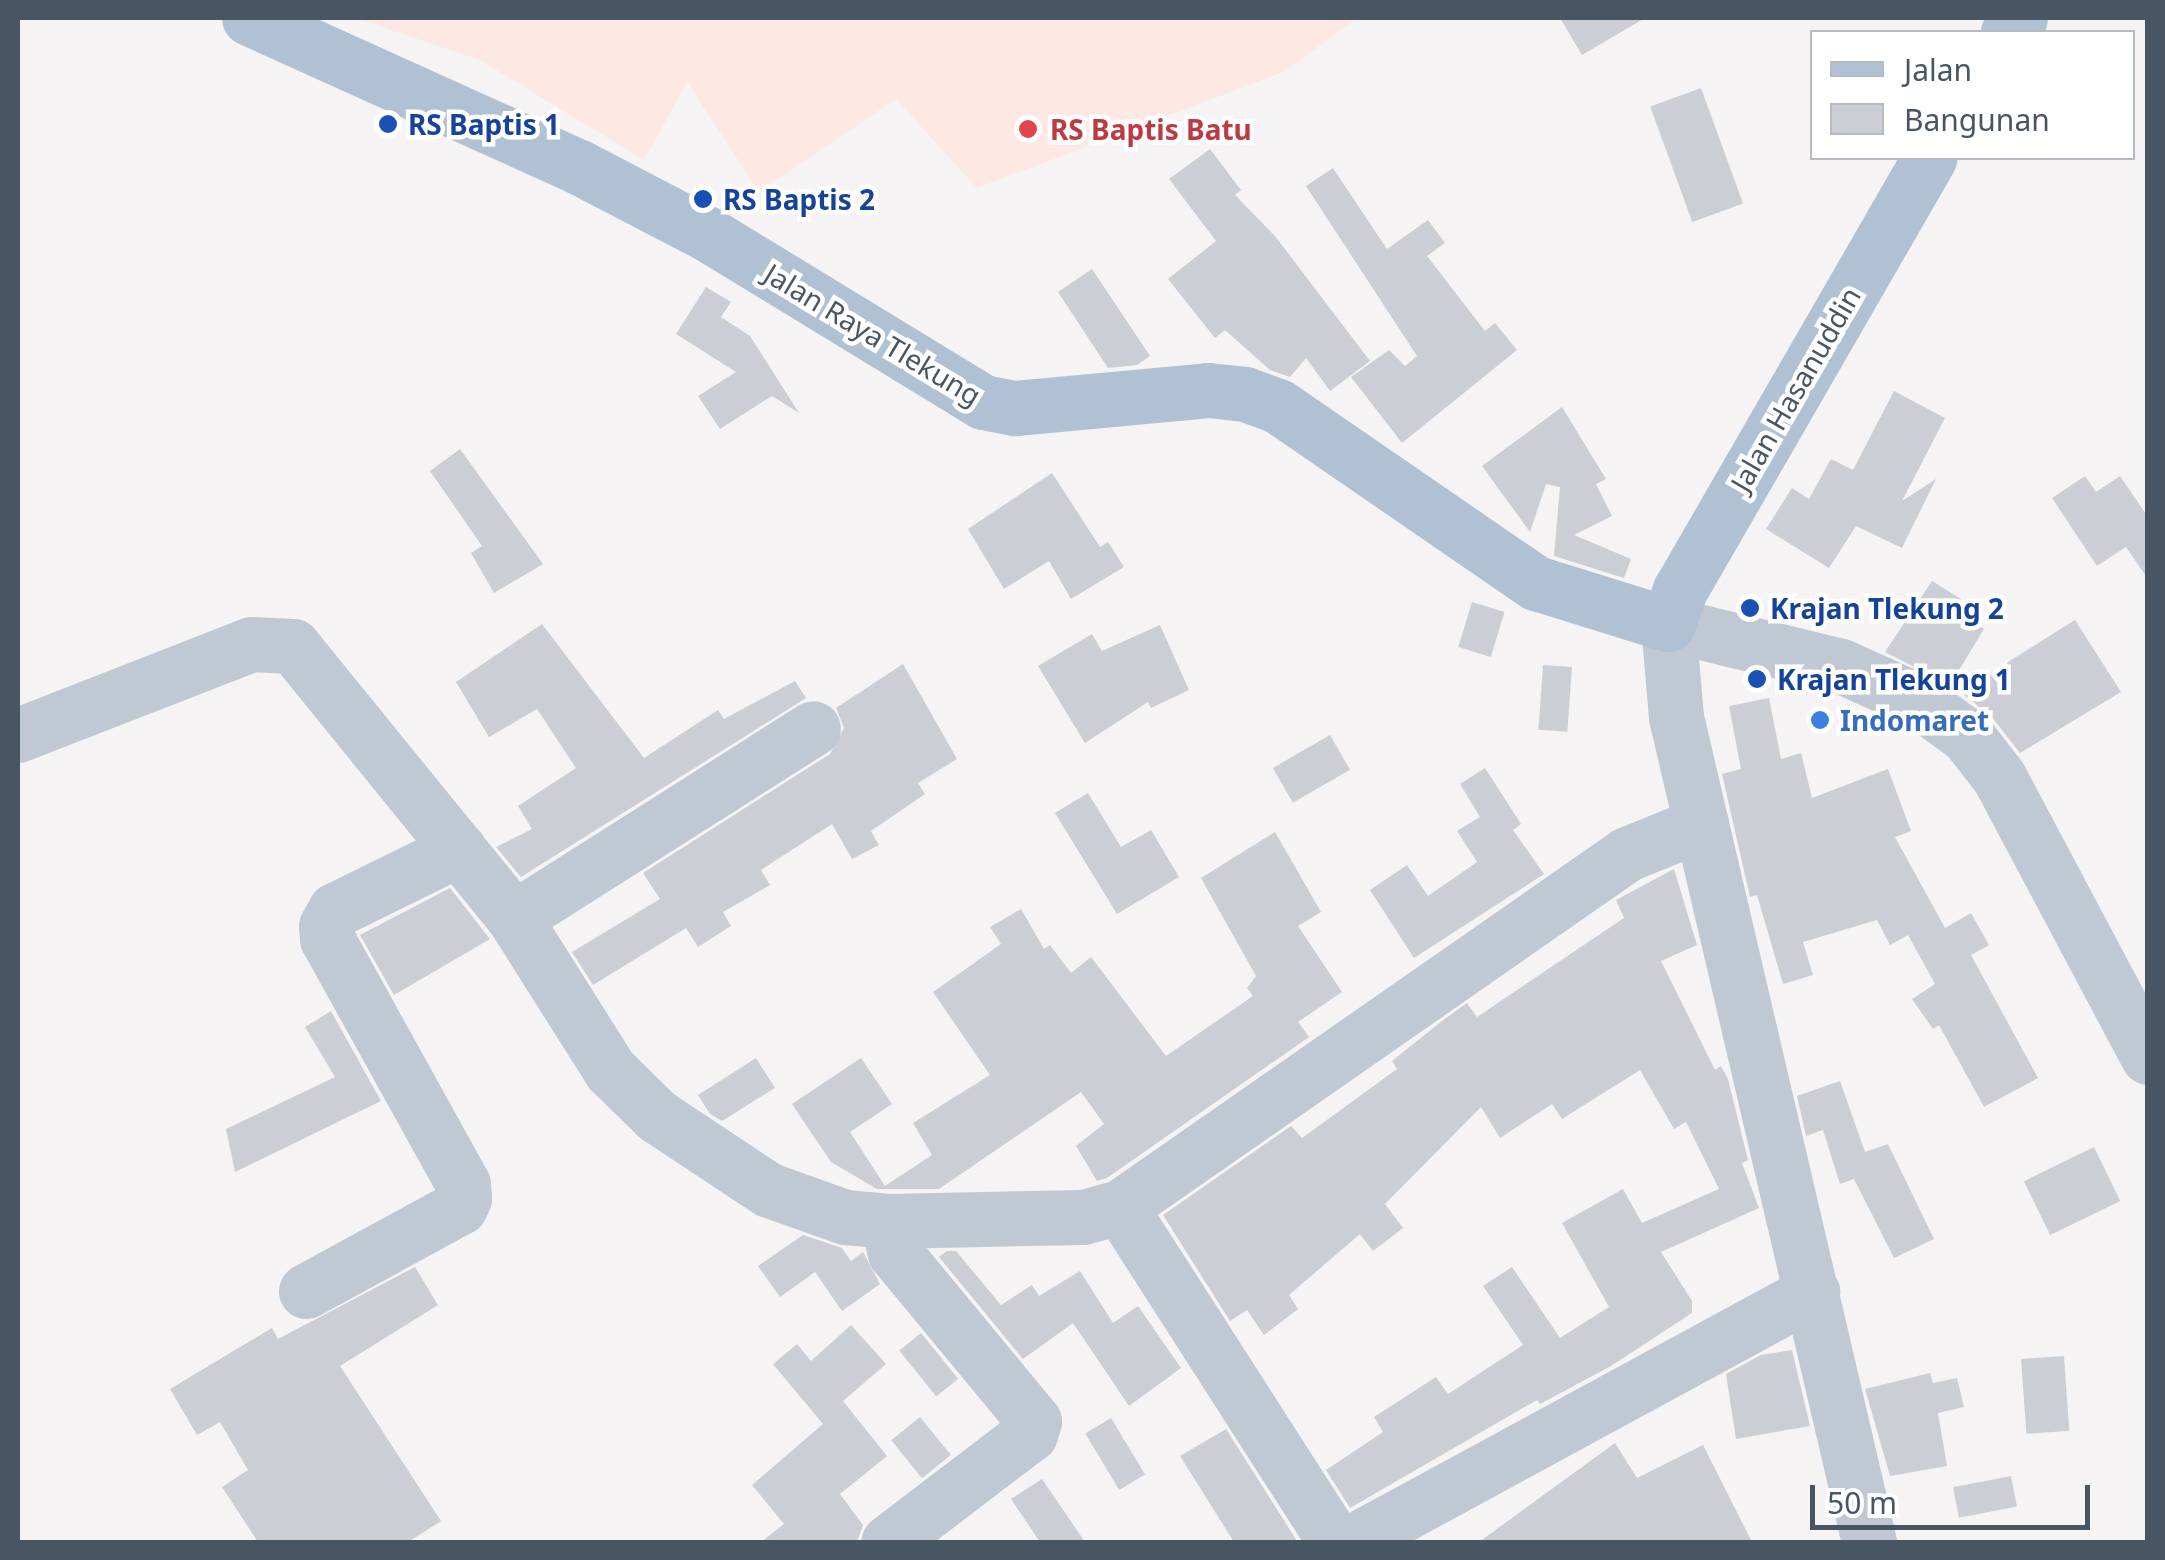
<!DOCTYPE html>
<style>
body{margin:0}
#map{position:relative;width:2165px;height:1560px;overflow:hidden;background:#f5f3f3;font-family:"Noto Sans",sans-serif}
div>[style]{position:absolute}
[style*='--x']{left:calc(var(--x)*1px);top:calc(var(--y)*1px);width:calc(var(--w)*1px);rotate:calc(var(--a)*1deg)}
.medical>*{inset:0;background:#fee8e4}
.building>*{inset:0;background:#ccced5;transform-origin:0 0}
.minor>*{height:55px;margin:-27.5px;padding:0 27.5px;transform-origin:27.5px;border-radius:27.5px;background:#c0c9d3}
.major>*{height:55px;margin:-27.5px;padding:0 27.5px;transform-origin:27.5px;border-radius:27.5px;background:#b0c1d4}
.dots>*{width:28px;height:28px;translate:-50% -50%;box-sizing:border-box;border:5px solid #fff;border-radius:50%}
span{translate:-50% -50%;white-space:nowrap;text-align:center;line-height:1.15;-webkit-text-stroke:9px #fff;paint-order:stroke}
.transit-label{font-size:28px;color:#164399;font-weight:700}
.left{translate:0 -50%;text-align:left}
.health-label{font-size:28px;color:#be3a42;font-weight:700}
.street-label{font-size:28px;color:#485563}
.shop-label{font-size:28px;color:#366cbe;font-weight:700}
.frame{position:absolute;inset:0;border:20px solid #485563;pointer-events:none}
.legend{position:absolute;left:1810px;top:30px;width:325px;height:130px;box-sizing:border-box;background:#fff;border:2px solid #b6bbc1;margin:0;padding:12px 18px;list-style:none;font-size:30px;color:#485563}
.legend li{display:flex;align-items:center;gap:20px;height:50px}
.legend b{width:50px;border:2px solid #b6bbc1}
.scale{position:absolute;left:1810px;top:1485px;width:280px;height:45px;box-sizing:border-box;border:5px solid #485563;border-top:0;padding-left:12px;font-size:30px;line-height:35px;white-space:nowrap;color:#485563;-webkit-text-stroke:8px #fff;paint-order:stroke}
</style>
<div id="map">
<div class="medical">
<div style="clip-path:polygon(355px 18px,1357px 18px,1286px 71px,977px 188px,896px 99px,759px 192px,687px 82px,644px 160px,480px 60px)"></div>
</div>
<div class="building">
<div style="clip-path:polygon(1560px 18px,1645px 18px,1582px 55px)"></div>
<div style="left:1701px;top:88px;width:123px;height:54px;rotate:70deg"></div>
<div style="clip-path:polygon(1210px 149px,1241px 190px,1235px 195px,1275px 236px,1370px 361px,1330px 391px,1306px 358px,1290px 377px,1270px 370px,1225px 330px,1215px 338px,1168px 279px,1216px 241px,1169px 179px)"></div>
<div style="clip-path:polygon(1333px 168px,1387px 249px,1428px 220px,1445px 243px,1427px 256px,1485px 331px,1495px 323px,1517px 350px,1402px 443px,1351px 377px,1389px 350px,1405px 366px,1417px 356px,1306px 186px)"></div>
<div style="clip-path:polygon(1092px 269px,1150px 356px,1137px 365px,1108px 368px,1058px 292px)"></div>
<div style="clip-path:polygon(706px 287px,731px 302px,721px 317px,750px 336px,799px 413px,772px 396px,720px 429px,698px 396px,736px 372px,676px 334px)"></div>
<div style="clip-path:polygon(1894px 391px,1945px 418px,1902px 501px,1936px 479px,1902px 548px,1856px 526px,1829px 568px,1766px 529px,1792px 488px,1809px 499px,1831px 459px,1853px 470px)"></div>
<div style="clip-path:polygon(1562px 407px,1606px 479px,1596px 484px,1612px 516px,1574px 535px,1631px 559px,1624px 578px,1554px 556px,1560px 487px,1546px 484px,1530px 532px,1482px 466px)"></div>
<div style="clip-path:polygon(460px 449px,543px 564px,494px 593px,471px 553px,482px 546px,430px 471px)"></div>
<div style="clip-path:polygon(1052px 473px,1100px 547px,1108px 542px,1124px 567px,1071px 599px,1049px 561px,1004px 589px,968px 529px)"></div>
<div style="clip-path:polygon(2085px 476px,2096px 492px,2120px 476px,2148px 517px,2148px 579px,2126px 547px,2097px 566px,2052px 498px)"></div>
<div style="clip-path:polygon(1932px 581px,1961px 599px,1953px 612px,1984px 629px,1950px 685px,1885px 652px)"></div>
<div style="left:1472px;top:602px;width:34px;height:47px;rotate:17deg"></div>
<div style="clip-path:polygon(2075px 620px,2121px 692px,2020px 753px,1991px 716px,1960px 692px)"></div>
<div style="clip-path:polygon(542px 624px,644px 758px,718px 710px,724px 719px,795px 681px,806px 698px,521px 877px,496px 847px,532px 829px,518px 806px,576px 768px,537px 709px,489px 737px,456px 682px)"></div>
<div style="clip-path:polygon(1160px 625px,1189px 690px,1151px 708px,1148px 702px,1085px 743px,1038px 666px,1092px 634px,1102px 651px)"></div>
<div style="clip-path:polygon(903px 664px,957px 759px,918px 783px,925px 794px,871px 831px,879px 845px,852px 859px,832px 824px,761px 870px,770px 885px,723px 912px,731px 926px,698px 947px,686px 928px,593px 985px,572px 952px,660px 899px,643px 873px,830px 754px,844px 728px,836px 708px)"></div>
<div style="left:1543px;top:665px;width:29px;height:65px;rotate:4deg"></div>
<div style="clip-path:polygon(1769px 698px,1781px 759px,1801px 753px,1812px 798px,1888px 769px,1911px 831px,1895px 837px,1945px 928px,1971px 913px,1989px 945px,1971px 955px,2038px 1078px,1984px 1107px,1939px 1025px,1933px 1029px,1912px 999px,1935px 984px,1908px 935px,1890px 945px,1877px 920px,1803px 942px,1813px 975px,1783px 984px,1757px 895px,1750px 897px,1722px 774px,1741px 769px,1729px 706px)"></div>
<div style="left:1330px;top:735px;width:40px;height:66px;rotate:60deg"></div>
<div style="clip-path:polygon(1485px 768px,1521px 824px,1513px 830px,1544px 874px,1414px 958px,1370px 890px,1407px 865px,1428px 896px,1477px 862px,1457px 831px,1480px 817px,1460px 784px)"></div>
<div style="clip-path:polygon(1088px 793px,1121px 847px,1151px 830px,1179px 877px,1117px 914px,1055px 813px)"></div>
<div style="clip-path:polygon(1275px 832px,1321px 912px,1298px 926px,1342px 992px,1298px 1022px,1309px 1037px,1107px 1178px,1097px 1181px,1076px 1146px,1104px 1124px,1081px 1092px,939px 1189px,877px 1189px,831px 1162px,792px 1104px,861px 1058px,892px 1104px,850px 1132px,885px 1186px,932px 1155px,913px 1123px,990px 1075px,933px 992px,1001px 944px,990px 927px,1021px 909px,1044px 949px,1050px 945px,1071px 973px,1091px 957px,1166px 1056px,1253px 996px,1247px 988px,1256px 976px,1201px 878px)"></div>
<div style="clip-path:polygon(1674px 869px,1697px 945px,1661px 961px,1715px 1070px,1721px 1066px,1728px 1079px,1748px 1160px,1742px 1163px,1759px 1208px,1661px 1252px,1692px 1301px,1692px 1313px,1611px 1366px,1540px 1404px,1537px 1400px,1350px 1508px,1326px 1470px,1383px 1432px,1374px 1417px,1436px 1377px,1448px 1394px,1523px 1345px,1483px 1286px,1512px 1267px,1560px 1338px,1609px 1307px,1562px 1223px,1623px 1189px,1642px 1223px,1719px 1189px,1686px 1122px,1674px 1129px,1640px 1070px,1562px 1119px,1552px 1104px,1500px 1138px,1481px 1107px,1385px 1204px,1403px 1228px,1373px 1251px,1360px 1234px,1289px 1295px,1298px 1309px,1264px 1335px,1247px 1310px,1230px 1321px,1163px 1215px,1291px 1126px,1302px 1138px,1397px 1069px,1392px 1061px,1442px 1021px,1467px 1003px,1477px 1017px,1624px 918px,1616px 900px)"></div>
<div style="clip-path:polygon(450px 888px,490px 939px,394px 995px,360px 935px)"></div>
<div style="clip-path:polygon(331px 1011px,381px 1101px,235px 1172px,226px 1129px,335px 1077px,305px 1027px)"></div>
<div style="clip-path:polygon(756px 1058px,775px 1088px,722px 1121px,710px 1114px,698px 1095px)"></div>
<div style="clip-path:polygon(1840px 1081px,1865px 1152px,1888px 1144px,1934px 1239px,1894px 1258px,1854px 1179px,1840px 1184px,1823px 1130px,1806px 1136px,1797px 1096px)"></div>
<div style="left:2094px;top:1147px;width:60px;height:78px;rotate:64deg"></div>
<div style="clip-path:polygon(803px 1235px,842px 1248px,851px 1261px,863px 1252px,880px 1284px,842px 1311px,815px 1272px,780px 1297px,758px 1266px)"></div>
<div style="clip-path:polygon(947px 1251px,956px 1251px,1001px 1305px,1032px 1285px,1039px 1296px,1080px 1271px,1113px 1323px,1138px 1306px,1181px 1368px,1129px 1406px,1073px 1323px,1023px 1359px,939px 1257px)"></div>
<div style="clip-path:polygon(415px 1267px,438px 1305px,340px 1366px,441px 1521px,408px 1542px,258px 1542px,222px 1487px,248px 1470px,220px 1422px,197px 1435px,170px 1389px,272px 1328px,278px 1339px)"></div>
<div style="clip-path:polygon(851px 1325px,886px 1364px,843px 1401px,887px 1456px,840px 1494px,863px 1525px,857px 1542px,761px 1542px,784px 1524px,752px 1485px,823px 1424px,773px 1364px,797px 1344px,811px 1361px)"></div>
<div style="left:921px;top:1333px;width:59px;height:28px;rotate:51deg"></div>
<div style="clip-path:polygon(1792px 1350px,1810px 1426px,1736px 1439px,1726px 1374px,1761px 1355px)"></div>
<div style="left:2064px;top:1356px;width:75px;height:43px;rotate:86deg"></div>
<div style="clip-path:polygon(1930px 1373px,1933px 1383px,1957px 1378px,1964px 1407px,1938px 1413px,1947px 1466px,1890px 1476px,1865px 1389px)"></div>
<div style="left:920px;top:1417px;width:49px;height:37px;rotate:51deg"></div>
<div style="left:1111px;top:1418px;width:66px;height:30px;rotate:59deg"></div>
<div style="clip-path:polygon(1226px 1429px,1297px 1541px,1296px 1542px,1234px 1542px,1180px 1456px)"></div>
<div style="clip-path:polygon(1615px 1443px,1637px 1478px,1703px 1445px,1752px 1542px,1479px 1542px)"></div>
<div style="left:2011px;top:1476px;width:31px;height:59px;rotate:79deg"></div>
<div style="clip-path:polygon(1042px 1479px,1085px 1542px,1040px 1542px,1011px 1499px)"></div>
</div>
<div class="minor">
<div style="--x:18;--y:735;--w:250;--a:-21.3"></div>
<div style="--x:251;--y:644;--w:42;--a:2.7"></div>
<div style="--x:293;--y:646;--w:350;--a:50.9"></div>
<div style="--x:514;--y:918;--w:180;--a:57.7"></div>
<div style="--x:610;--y:1070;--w:66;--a:44.4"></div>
<div style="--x:657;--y:1116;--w:134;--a:33.5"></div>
<div style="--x:769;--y:1190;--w:81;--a:19.6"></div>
<div style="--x:845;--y:1217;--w:43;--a:5.3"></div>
<div style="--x:888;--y:1221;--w:195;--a:-1.2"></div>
<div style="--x:1083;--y:1217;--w:38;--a:-15"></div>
<div style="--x:1120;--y:1207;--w:618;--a:-34.85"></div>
<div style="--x:1627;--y:854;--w:80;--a:-22.1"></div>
<div style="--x:514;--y:918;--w:354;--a:-32.4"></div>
<div style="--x:1120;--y:1207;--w:398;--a:57.3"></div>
<div style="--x:888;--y:1221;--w:33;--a:78"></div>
<div style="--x:895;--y:1253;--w:218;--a:50.4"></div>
<div style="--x:1034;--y:1421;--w:14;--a:107"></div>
<div style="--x:1030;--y:1434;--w:178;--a:142.7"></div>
<div style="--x:306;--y:1291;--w:175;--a:-28.6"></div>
<div style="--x:460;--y:1207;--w:10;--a:-66"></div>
<div style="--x:464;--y:1198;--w:14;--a:-94"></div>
<div style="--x:463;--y:1184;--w:280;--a:-119"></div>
<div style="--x:327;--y:939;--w:13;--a:-94"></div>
<div style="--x:326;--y:926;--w:18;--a:-61"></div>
<div style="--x:335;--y:910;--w:138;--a:-26.2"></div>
<div style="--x:1352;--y:1542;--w:524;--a:-28.52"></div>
<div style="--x:1869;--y:1542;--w:847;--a:-103.17"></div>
<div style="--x:1676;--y:717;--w:93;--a:-94.9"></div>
<div style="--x:1668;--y:624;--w:178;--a:13.6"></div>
<div style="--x:1841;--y:666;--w:85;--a:24.2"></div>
<div style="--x:1919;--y:701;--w:59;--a:36.1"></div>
<div style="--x:1967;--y:736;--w:52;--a:52"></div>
<div style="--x:1999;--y:777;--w:317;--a:62"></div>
</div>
<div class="major">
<div style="--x:249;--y:18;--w:362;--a:24.3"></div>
<div style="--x:579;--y:167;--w:143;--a:27.5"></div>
<div style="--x:706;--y:233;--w:324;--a:31.4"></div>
<div style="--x:983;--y:402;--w:33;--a:11"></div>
<div style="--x:1015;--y:408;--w:194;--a:-5.3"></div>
<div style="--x:1208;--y:390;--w:37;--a:6"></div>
<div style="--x:1245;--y:394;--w:35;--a:20"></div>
<div style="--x:1278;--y:406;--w:313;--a:34.5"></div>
<div style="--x:1536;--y:583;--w:138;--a:17.3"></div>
<div style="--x:1668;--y:624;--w:36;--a:-71"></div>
<div style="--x:1680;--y:590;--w:499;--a:-60"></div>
<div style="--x:2008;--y:32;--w:18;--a:-49"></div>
</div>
<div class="dots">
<div style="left:388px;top:124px;background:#1a4fb4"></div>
<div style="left:1028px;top:129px;background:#e0444e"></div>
<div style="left:703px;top:199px;background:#1a4fb4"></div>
<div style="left:1750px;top:608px;background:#1a4fb4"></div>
<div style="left:1757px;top:679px;background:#1a4fb4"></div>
<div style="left:1820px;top:720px;background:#3f7fe0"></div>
</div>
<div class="transit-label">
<span class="left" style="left:408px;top:124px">RS Baptis 1</span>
<span class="left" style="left:723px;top:199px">RS Baptis 2</span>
<span class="left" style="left:1770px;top:608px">Krajan Tlekung 2</span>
<span class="left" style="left:1777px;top:679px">Krajan Tlekung 1</span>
</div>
<div class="health-label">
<span class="left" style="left:1050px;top:129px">RS Baptis Batu</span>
</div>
<div class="street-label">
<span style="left:873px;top:334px;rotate:31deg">Jalan Raya Tlekung</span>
<span style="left:1795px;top:389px;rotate:-60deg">Jalan Hasanuddin</span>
</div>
<div class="shop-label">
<span class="left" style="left:1840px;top:720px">Indomaret</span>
</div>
<div class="frame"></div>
<ul class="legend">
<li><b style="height:12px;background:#b0c1d4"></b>Jalan</li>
<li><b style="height:28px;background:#ccced5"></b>Bangunan</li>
</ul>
<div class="scale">50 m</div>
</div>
